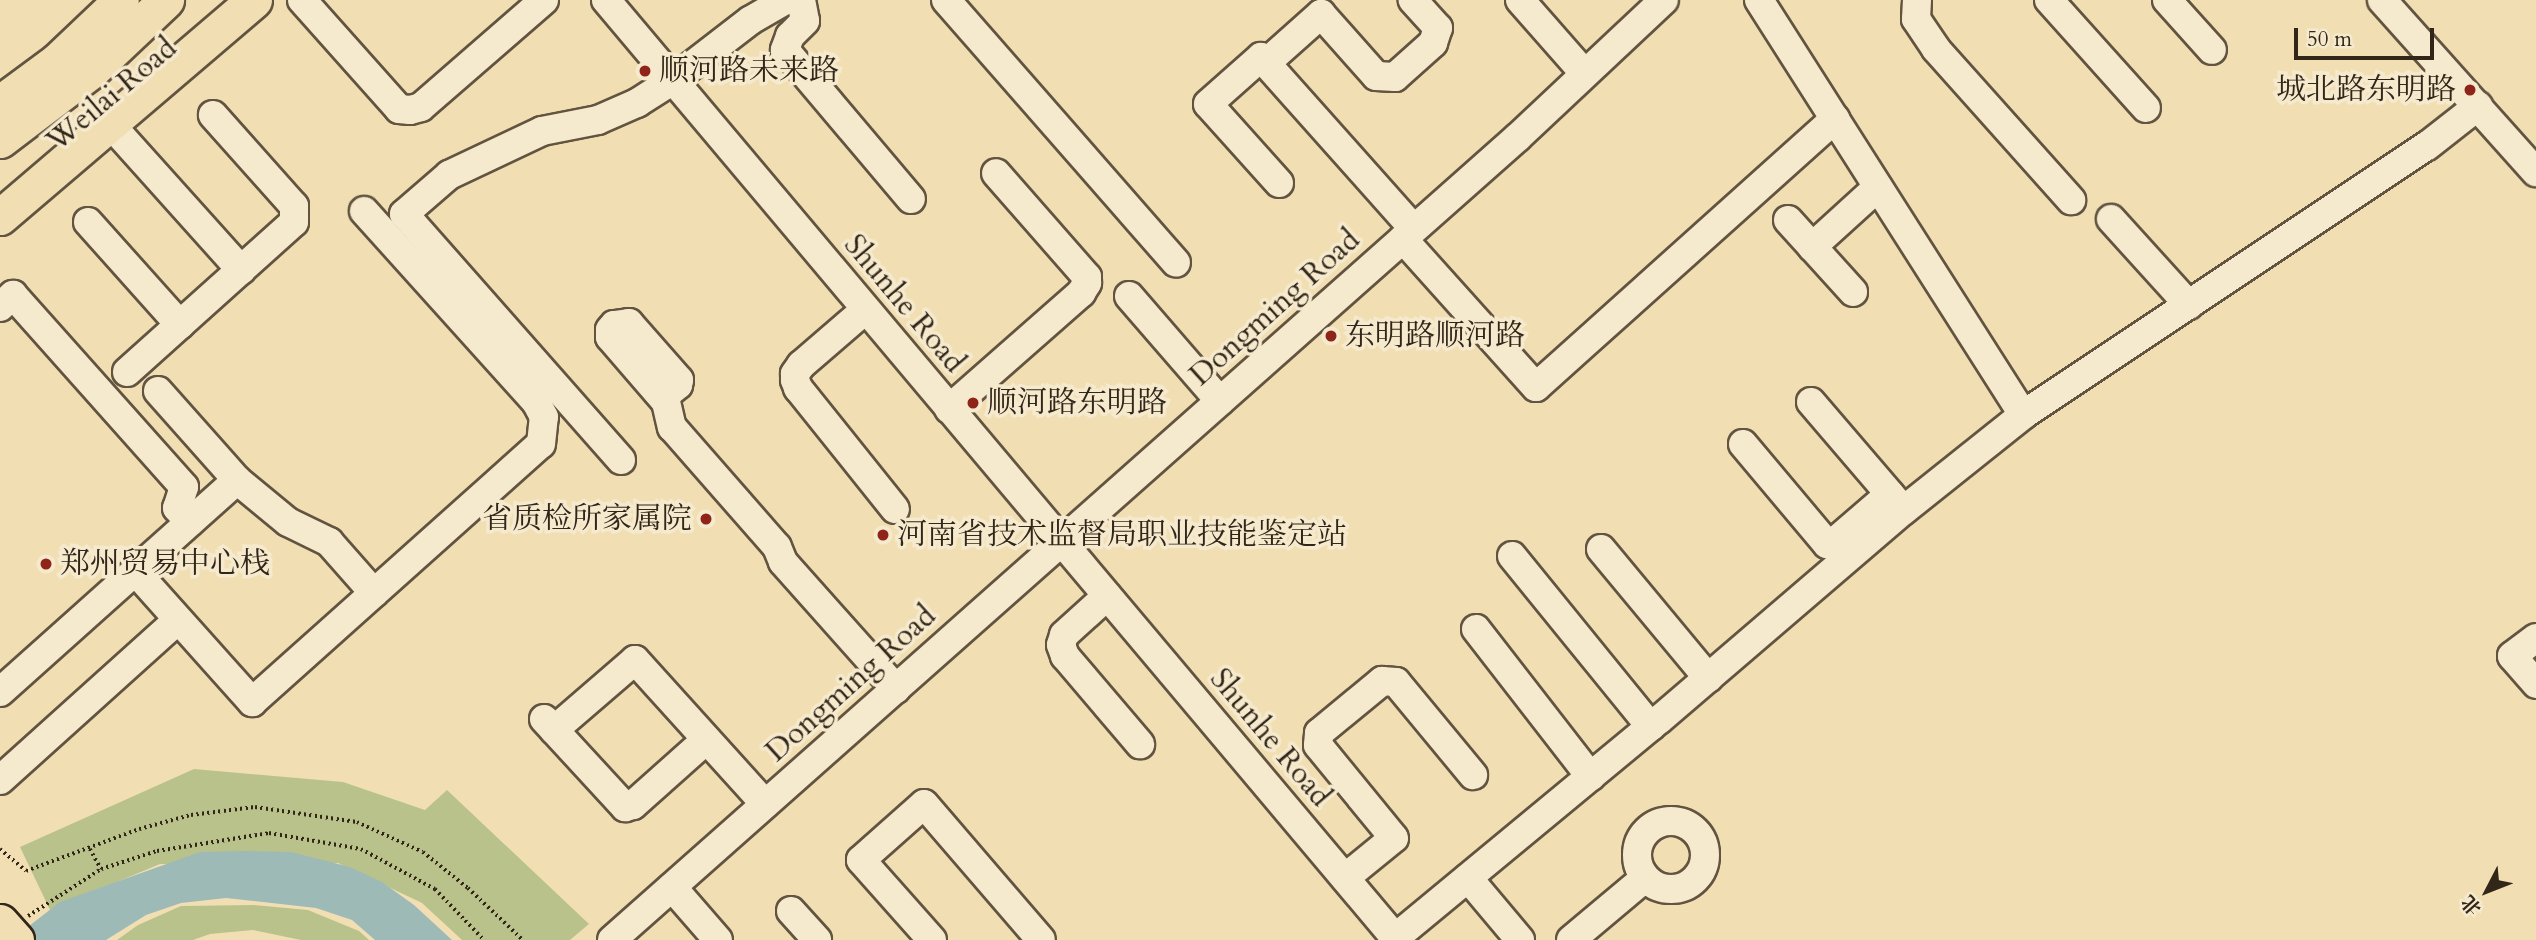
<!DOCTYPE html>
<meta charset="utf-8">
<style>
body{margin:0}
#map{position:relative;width:2536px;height:940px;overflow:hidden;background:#f1dfb3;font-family:Cardo,"Noto Serif SC",serif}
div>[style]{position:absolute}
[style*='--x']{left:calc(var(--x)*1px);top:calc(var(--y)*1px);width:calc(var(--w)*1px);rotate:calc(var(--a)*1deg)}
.green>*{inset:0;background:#bac28c}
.water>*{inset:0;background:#9ebab6}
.path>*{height:3.5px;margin-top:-1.75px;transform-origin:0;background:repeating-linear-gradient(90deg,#322619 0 2px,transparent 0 5.5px)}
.roads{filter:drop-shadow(2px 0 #625440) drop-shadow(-2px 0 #625440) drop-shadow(0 2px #625440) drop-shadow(0 -2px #625440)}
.minor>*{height:28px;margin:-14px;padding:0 14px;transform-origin:14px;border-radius:14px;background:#f6eace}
.minor>.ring{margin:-14px;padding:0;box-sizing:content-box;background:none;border:28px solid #f6eace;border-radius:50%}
.major>*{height:35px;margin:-17.5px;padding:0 17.5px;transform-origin:17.5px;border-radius:17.5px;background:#f1dfb3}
.bridges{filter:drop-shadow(2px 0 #322619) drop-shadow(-2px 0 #322619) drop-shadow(0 2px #322619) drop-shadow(0 -2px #322619)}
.major-bridge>*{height:35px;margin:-17.5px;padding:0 17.5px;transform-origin:17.5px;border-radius:17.5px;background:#f1dfb3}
.dots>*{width:19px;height:19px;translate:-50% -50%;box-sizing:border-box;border:4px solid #f6eace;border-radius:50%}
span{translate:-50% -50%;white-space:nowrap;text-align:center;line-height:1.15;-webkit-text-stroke:7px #f6eace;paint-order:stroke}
.poi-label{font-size:30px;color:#322619}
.left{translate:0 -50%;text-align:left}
.right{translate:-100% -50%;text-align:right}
.street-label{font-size:30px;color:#322619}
.north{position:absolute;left:2452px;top:856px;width:70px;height:70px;-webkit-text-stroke:5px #f6eace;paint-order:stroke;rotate:228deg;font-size:19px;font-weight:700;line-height:28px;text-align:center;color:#322619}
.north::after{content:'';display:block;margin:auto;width:24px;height:32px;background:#322619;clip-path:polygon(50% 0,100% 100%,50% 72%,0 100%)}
.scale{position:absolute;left:2294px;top:28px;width:140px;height:32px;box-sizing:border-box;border:4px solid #322619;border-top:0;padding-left:9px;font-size:21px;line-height:24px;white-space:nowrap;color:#322619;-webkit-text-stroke:5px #f6eace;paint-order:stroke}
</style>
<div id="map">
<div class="green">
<div style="clip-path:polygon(194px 769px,343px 782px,425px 810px,447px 790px,589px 924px,570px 940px,462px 940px,422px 903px,338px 863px,160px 864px,50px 910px,20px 847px)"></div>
<div style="clip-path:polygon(254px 905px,308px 910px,359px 931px,369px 940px,301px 940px,253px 930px,210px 934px,193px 940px,117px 940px,138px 925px,181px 906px)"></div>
</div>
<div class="water">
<div style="clip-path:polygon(243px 851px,291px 852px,350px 867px,382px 882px,414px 905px,452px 940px,375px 940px,352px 920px,316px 908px,226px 898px,181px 903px,146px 915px,106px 940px,11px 940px,60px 902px,200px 852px)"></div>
</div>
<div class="path">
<div style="--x:0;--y:849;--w:34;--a:40"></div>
<div style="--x:26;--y:871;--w:121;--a:-20.4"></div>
<div style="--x:139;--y:829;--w:54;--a:-15.1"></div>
<div style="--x:191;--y:815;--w:64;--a:-7.1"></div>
<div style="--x:255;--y:807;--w:103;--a:8.4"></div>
<div style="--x:357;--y:822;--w:72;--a:24.4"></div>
<div style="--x:423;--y:852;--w:58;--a:38.7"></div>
<div style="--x:468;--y:888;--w:76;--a:43.4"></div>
<div style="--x:90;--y:849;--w:23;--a:61"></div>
<div style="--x:28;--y:916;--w:87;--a:-32.8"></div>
<div style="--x:101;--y:869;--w:59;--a:-17.8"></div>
<div style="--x:157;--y:851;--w:113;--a:-9.1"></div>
<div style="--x:269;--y:833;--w:93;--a:9.9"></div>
<div style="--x:361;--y:849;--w:84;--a:28.4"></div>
<div style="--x:435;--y:889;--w:71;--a:46.1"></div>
</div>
<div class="roads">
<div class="minor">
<div style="--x:302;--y:0;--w:146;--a:48.3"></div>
<div style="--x:399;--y:109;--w:11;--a:5"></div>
<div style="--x:410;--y:110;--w:11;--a:-15"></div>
<div style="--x:421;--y:107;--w:163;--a:-41"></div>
<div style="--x:606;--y:0;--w:1229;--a:49.92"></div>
<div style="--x:801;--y:0;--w:21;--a:79"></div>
<div style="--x:805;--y:21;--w:21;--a:135"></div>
<div style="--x:790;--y:36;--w:15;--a:110"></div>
<div style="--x:785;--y:50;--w:195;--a:49.8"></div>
<div style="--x:946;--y:0;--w:349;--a:48.8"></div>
<div style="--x:1520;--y:0;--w:98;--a:48.7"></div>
<div style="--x:1759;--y:0;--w:492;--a:57.5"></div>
<div style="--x:1917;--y:0;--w:19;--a:93"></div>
<div style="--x:1916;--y:19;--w:36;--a:56"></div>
<div style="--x:1936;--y:49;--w:203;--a:48.2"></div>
<div style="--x:2049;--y:0;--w:145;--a:48.1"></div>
<div style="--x:2167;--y:0;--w:67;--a:48"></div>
<div style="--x:2382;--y:0;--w:231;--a:48.2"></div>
<div style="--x:1266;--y:63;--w:222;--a:48.3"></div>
<div style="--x:111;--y:125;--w:195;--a:48.1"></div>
<div style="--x:1279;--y:183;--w:106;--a:-131.9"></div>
<div style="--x:1208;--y:104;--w:71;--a:-41.6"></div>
<div style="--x:1261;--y:57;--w:8;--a:50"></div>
<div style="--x:1266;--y:63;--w:74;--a:-41.7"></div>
<div style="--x:1321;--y:14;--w:83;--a:48.4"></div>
<div style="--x:1376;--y:76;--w:19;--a:3"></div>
<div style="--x:1395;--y:77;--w:51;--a:-41.8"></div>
<div style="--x:1433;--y:43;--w:16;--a:-72"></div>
<div style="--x:1438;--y:28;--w:38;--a:-132"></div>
<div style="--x:2111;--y:219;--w:116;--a:47.8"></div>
<div style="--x:1788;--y:220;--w:97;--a:47.9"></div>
<div style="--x:88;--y:222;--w:138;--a:48.2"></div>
<div style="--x:1403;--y:239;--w:199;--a:48.1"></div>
<div style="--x:1536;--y:387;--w:402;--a:-41.9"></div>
<div style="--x:1812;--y:247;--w:89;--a:-42.3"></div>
<div style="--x:1129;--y:296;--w:139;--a:49.1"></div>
<div style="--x:0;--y:307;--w:18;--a:-43"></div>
<div style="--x:13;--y:295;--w:257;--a:48.3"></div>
<div style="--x:184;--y:487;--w:22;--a:108"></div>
<div style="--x:177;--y:508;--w:19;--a:47"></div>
<div style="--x:865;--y:310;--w:84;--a:139.3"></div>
<div style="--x:801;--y:365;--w:11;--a:124"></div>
<div style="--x:795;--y:374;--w:6;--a:90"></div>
<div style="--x:795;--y:380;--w:9;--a:69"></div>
<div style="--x:798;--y:388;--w:155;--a:51.3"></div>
<div style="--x:127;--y:372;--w:224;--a:-41.9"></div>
<div style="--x:294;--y:222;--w:16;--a:-90"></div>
<div style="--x:294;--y:206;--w:122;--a:-131.7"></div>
<div style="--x:657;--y:391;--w:11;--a:10"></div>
<div style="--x:668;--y:393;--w:13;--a:-39"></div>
<div style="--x:678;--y:385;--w:5;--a:-79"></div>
<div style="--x:679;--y:380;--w:76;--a:-131.3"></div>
<div style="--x:629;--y:323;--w:15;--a:172"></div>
<div style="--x:614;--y:325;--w:6;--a:129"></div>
<div style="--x:610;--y:330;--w:7;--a:90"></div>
<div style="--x:610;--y:337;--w:86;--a:49.3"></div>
<div style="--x:666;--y:402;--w:26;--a:77"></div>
<div style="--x:672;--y:427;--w:159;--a:48.8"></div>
<div style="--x:777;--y:547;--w:16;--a:68"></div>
<div style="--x:783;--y:562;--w:170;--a:48.3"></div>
<div style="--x:1811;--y:402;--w:140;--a:49.4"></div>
<div style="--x:949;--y:409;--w:176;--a:-41.3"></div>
<div style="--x:1081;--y:293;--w:12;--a:-59"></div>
<div style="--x:1087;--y:283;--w:6;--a:-90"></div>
<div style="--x:1087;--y:277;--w:138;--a:-131.2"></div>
<div style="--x:1743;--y:444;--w:131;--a:50"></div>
<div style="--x:1827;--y:544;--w:6;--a:-9"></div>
<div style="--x:1833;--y:543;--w:75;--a:-40.7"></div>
<div style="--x:621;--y:460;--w:328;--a:-131.4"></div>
<div style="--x:404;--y:214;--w:60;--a:-40.9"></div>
<div style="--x:449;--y:175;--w:103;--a:-25.3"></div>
<div style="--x:542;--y:131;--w:57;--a:-11.1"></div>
<div style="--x:598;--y:120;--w:43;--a:-23.6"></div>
<div style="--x:637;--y:103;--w:43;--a:-32.6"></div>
<div style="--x:673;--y:80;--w:98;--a:-37.6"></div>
<div style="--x:751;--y:20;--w:39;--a:-30"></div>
<div style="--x:237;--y:480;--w:66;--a:39.5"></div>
<div style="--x:288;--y:522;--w:46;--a:26"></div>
<div style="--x:329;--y:542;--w:68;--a:48.6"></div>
<div style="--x:1601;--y:549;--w:168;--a:50.3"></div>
<div style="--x:1512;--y:556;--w:220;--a:50.9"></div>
<div style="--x:135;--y:571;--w:176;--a:48.2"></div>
<div style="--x:252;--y:702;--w:387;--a:-41.8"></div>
<div style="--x:541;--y:444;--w:27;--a:-84"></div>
<div style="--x:544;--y:417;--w:17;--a:-118"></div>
<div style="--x:536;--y:402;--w:257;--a:-132"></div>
<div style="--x:1107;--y:596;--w:58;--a:137.8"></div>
<div style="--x:1064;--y:635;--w:10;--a:107"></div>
<div style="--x:1061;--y:645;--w:12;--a:70"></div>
<div style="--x:1065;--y:656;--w:116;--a:49.6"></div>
<div style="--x:1476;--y:629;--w:187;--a:52.2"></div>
<div style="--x:2536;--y:638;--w:30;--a:143"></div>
<div style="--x:2512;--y:656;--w:37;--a:49"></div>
<div style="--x:0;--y:692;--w:318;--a:-41.8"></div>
<div style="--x:237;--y:480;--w:119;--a:-131.6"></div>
<div style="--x:544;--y:719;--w:120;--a:47.4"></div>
<div style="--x:625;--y:807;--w:8;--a:-14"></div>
<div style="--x:633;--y:805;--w:98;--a:-41.7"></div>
<div style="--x:554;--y:730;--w:107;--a:-40.8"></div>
<div style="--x:635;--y:660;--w:194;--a:47.9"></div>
<div style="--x:0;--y:780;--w:239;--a:-42"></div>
<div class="ring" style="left:1637px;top:821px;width:40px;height:40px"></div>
<div style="--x:1345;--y:878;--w:63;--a:-39.2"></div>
<div style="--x:1394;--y:838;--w:120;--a:-129.3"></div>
<div style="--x:1318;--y:745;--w:12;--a:-85"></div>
<div style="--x:1319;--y:733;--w:82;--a:-39.5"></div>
<div style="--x:1382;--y:681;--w:14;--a:4"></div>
<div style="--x:1396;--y:682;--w:121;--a:50.4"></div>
<div style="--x:1468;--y:878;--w:81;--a:50"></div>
<div style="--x:672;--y:887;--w:70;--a:49"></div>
<div style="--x:791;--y:911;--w:39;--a:48"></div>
<div style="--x:1395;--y:938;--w:344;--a:-39.6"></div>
<div style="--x:1660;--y:719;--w:321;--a:-40.6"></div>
<div style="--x:1904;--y:510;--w:152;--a:-38.6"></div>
<div style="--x:2023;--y:415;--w:485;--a:-33.7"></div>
<div style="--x:2427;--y:146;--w:65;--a:-38.1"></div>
<div style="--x:612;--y:940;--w:1211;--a:-41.55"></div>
<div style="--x:1518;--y:137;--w:200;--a:-43.2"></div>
<div style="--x:932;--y:940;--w:107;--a:-131.6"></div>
<div style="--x:861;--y:860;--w:84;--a:-41.6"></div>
<div style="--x:924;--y:804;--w:179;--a:49.3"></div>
<div style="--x:1571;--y:940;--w:97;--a:-40"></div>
</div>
<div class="major">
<div style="--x:0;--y:103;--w:71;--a:-36.4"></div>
<div style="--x:57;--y:61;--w:88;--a:-43.6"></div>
<div style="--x:0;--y:140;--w:116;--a:-37.3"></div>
<div style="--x:92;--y:70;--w:102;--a:-43.4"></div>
<div style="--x:0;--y:217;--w:334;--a:-40.5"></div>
</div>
</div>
<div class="bridges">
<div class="major-bridge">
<div style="--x:0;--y:922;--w:24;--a:48"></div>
</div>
</div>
<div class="dots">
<div style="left:645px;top:71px;background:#8f2418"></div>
<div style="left:2470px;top:90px;background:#8f2418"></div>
<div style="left:1331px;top:336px;background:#8f2418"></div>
<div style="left:973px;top:403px;background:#8f2418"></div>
<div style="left:706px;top:519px;background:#8f2418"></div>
<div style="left:883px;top:535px;background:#8f2418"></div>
<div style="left:46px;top:564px;background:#8f2418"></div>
</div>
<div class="poi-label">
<span class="left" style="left:659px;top:71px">顺河路未来路</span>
<span class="right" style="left:2456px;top:90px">城北路东明路</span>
<span class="left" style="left:1345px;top:336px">东明路顺河路</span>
<span class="left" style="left:987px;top:403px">顺河路东明路</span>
<span class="right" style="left:692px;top:519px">省质检所家属院</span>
<span class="left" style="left:897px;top:535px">河南省技术监督局职业技能鉴定站</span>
<span class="left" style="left:60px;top:564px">郑州贸易中心栈</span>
</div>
<div class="street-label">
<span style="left:112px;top:95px;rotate:-40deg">Weilai Road</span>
<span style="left:904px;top:304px;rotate:50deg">Shunhe Road</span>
<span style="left:1275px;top:308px;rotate:-42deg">Dongming Road</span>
<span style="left:851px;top:684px;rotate:-42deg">Dongming Road</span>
<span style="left:1270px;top:738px;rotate:50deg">Shunhe Road</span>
</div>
<div class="north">北</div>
<div class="scale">50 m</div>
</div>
